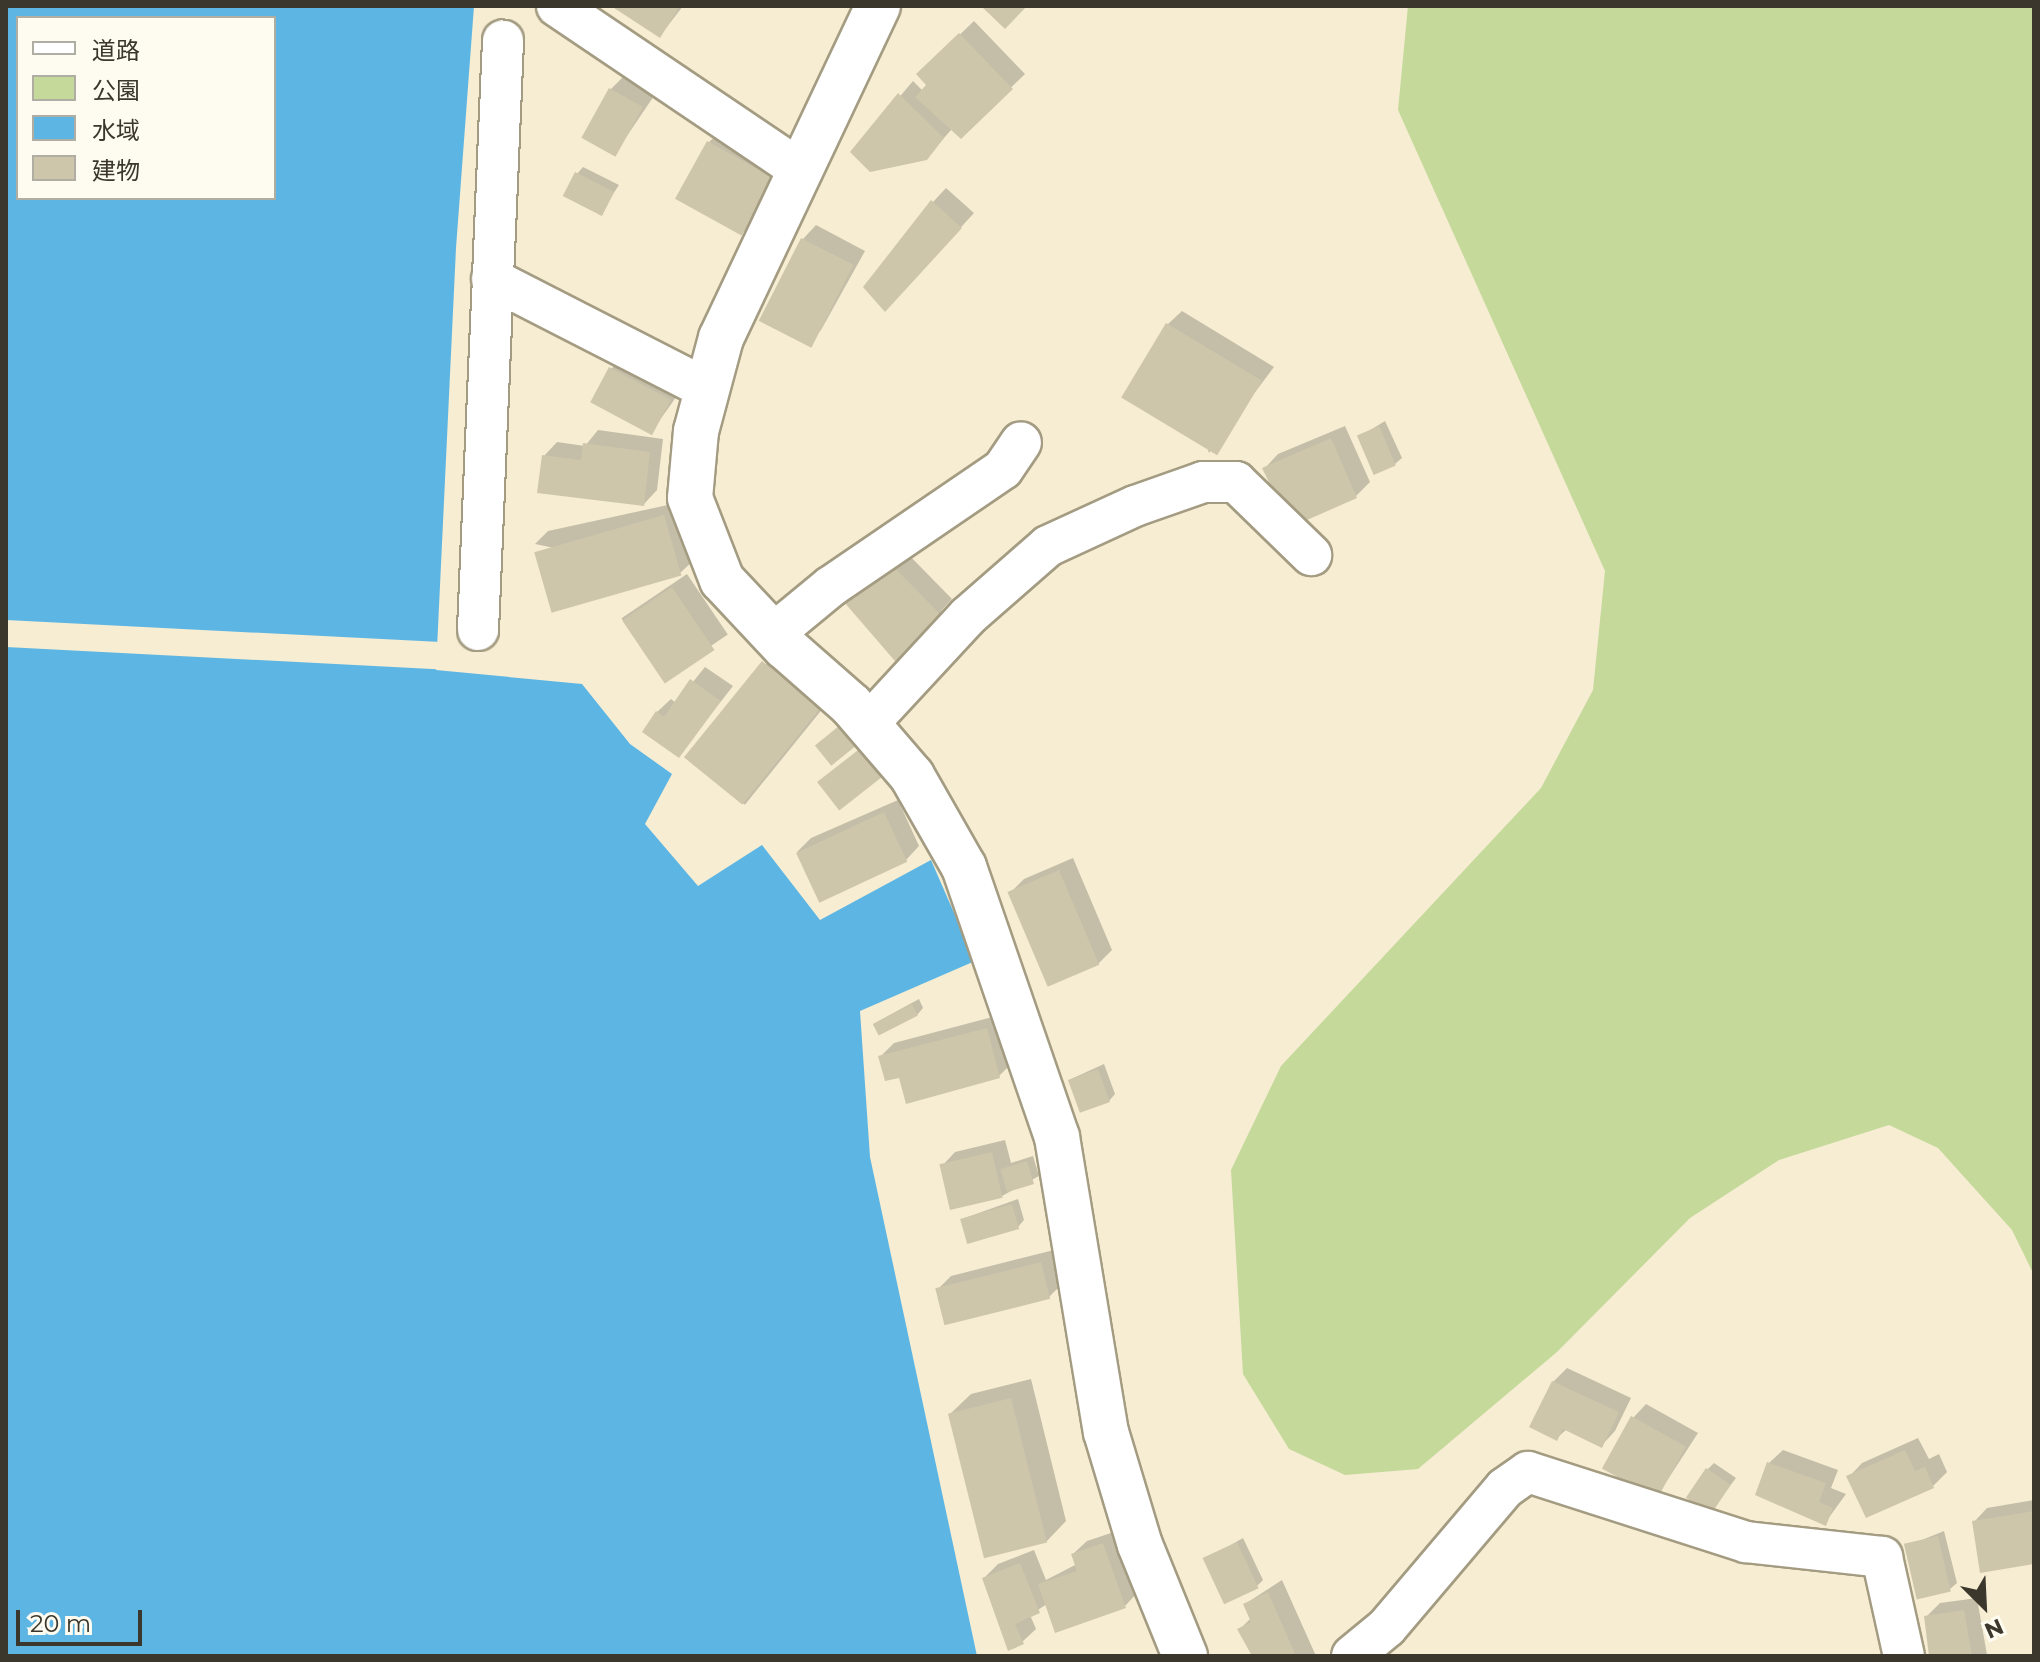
<!DOCTYPE html>
<meta charset="utf-8">
<style>
body{margin:0}
#map{position:relative;width:2040px;height:1662px;overflow:hidden;background:#f6edd2;font-family:Montserrat,"Noto Sans JP",sans-serif}
div>[style]{position:absolute}
[style*='--x']{left:calc(var(--x)*1px);top:calc(var(--y)*1px);width:calc(var(--w)*1px);rotate:calc(var(--a)*1deg)}
.green>*{inset:0;background:#c4d99a}
.water>*{inset:0;background:#5db5e4}
.pier>*{inset:0;background:#f6edd2}
.shadow>*{inset:0;background:#0003;transform-origin:0 0}
.building>*{inset:0;background:#cec6ab;transform-origin:0 0}
.roads{filter:drop-shadow(2px 0 #a49c82) drop-shadow(-2px 0 #a49c82) drop-shadow(0 2px #a49c82) drop-shadow(0 -2px #a49c82)}
.street>*{height:40px;margin:-20px;padding:0 20px;transform-origin:20px;border-radius:20px;background:#fff}
.secondary>*{height:44px;margin:-22px;padding:0 22px;transform-origin:22px;border-radius:22px;background:#fff}
span{translate:-50% -50%;white-space:nowrap;text-align:center;line-height:1.15;-webkit-text-stroke:6px #fefbf0;paint-order:stroke}
.frame{position:absolute;inset:0;border:8px solid #3b372c;pointer-events:none}
.legend{position:absolute;left:16px;top:16px;width:260px;height:184px;box-sizing:border-box;background:#fefbf0;border:2px solid #b0ada2;margin:0;padding:10px 14px;list-style:none;font-size:24px;color:#3b372c}
.legend li{display:flex;align-items:center;gap:16px;height:40px}
.legend b{width:40px;border:2px solid #b0ada2}
.north{position:absolute;left:1944px;top:1566px;width:80px;height:80px;-webkit-text-stroke:6px #fefbf0;paint-order:stroke;rotate:156deg;font-size:22px;font-weight:700;line-height:32px;text-align:center;color:#3b372c}
.north::after{content:'';display:block;margin:auto;width:28px;height:36px;background:#3b372c;clip-path:polygon(50% 0,100% 100%,50% 72%,0 100%)}
.scale{position:absolute;left:16px;top:1610px;width:126px;height:36px;box-sizing:border-box;border:4px solid #3b372c;border-top:0;padding-left:10px;font-size:24px;line-height:28px;white-space:nowrap;color:#3b372c;-webkit-text-stroke:6px #fefbf0;paint-order:stroke}
</style>
<div id="map">
<div class="green">
<div style="clip-path:polygon(1408px 6px,2034px 6px,2034px 1275px,2012px 1230px,1938px 1148px,1889px 1125px,1779px 1160px,1690px 1218px,1557px 1352px,1418px 1469px,1345px 1475px,1289px 1449px,1243px 1374px,1231px 1170px,1281px 1066px,1541px 788px,1593px 690px,1605px 571px,1398px 110px)"></div>
</div>
<div class="water">
<div style="clip-path:polygon(evenodd,6px 6px,474px 6px,456px 248px,436px 670px,582px 684px,630px 744px,672px 774px,645px 824px,698px 886px,762px 845px,820px 920px,931px 860px,975px 961px,860px 1011px,870px 1157px,977px 1656px,6px 1656px,6px 6px,18px 18px,274px 18px,274px 198px,18px 198px,18px 18px)"></div>
</div>
<div class="pier">
<div style="clip-path:polygon(6px 620px,441px 642px,440px 666px,451px 670px,6px 647px)"></div>
</div>
<div class="shadow">
<div style="clip-path:polygon(614px 6px,683px 6px,660px 36px)"></div>
<div style="clip-path:polygon(974px 21px,1025px 74px,960px 137px,952px 129px,926px 158px,853px 152px,913px 81px,923px 91px,929px 85px,919px 74px)"></div>
<div style="clip-path:polygon(624px 76px,656px 93px,614px 155px,610px 90px)"></div>
<div style="clip-path:polygon(723px 129px,785px 164px,756px 220px,742px 233px,709px 142px)"></div>
<div style="clip-path:polygon(583px 167px,619px 185px,599px 215px,577px 174px)"></div>
<div style="clip-path:polygon(946px 188px,974px 213px,898px 296px,933px 202px)"></div>
<div style="clip-path:polygon(816px 225px,865px 251px,821px 330px,807px 344px,803px 239px)"></div>
<div style="clip-path:polygon(1182px 311px,1274px 367px,1209px 453px,1168px 324px)"></div>
<div style="clip-path:polygon(625px 355px,684px 386px,652px 431px,611px 369px)"></div>
<div style="clip-path:polygon(1385px 421px,1402px 458px,1395px 464px,1359px 437px)"></div>
<div style="clip-path:polygon(1345px 426px,1370px 482px,1356px 496px,1265px 468px,1278px 454px)"></div>
<div style="clip-path:polygon(598px 430px,663px 439px,657px 490px,644px 504px,544px 456px,557px 442px,585px 446px)"></div>
<div style="clip-path:polygon(677px 503px,693px 561px,679px 574px,535px 544px,548px 531px)"></div>
<div style="clip-path:polygon(905px 551px,952px 599px,941px 611px,950px 623px,936px 637px,847px 602px)"></div>
<div style="left:687px;top:574px;width:73px;height:79px;rotate:56deg"></div>
<div style="left:784px;top:642px;width:72px;height:151px;rotate:39deg"></div>
<div style="clip-path:polygon(705px 667px,733px 686px,679px 755px,657px 712px,671px 699px,676px 703px)"></div>
<div style="clip-path:polygon(898px 800px,919px 846px,906px 860px,797px 852px,811px 838px)"></div>
<div style="clip-path:polygon(1073px 858px,1112px 950px,1098px 964px,1011px 892px,1024px 879px)"></div>
<div style="clip-path:polygon(919px 999px,923px 1008px,917px 1015px,875px 1023px)"></div>
<div style="clip-path:polygon(1000px 1015px,1013px 1062px,999px 1076px,900px 1076px,880px 1057px,894px 1043px)"></div>
<div style="clip-path:polygon(1104px 1064px,1115px 1094px,1109px 1101px,1071px 1079px)"></div>
<div style="clip-path:polygon(1005px 1140px,1011px 1163px,1033px 1156px,1039px 1176px,1002px 1196px,942px 1166px,955px 1152px)"></div>
<div style="clip-path:polygon(1018px 1199px,1024px 1220px,1018px 1227px,962px 1219px)"></div>
<div style="clip-path:polygon(1054px 1250px,1062px 1284px,1048px 1298px,937px 1290px,951px 1276px)"></div>
<div style="clip-path:polygon(1567px 1368px,1631px 1398px,1615px 1431px,1602px 1445px,1567px 1429px,1557px 1438px,1553px 1382px)"></div>
<div style="clip-path:polygon(1031px 1379px,1066px 1521px,1046px 1542px,950px 1414px,971px 1394px)"></div>
<div style="clip-path:polygon(1646px 1404px,1698px 1433px,1657px 1496px,1633px 1418px)"></div>
<div style="clip-path:polygon(1918px 1438px,1929px 1459px,1939px 1454px,1947px 1472px,1933px 1486px,1849px 1477px,1862px 1463px)"></div>
<div style="clip-path:polygon(1783px 1450px,1838px 1470px,1831px 1488px,1846px 1494px,1825px 1523px,1769px 1463px)"></div>
<div style="clip-path:polygon(1714px 1463px,1736px 1478px,1710px 1512px,1708px 1469px)"></div>
<div style="clip-path:polygon(2034px 1500px,2034px 1562px,1974px 1522px,1987px 1508px)"></div>
<div style="clip-path:polygon(1117px 1531px,1138px 1592px,1125px 1606px,1047px 1604px,1030px 1615px,1036px 1629px,1022px 1642px,984px 1578px,998px 1564px,1034px 1550px,1046px 1580px,1077px 1564px,1073px 1554px,1087px 1541px)"></div>
<div style="clip-path:polygon(1944px 1531px,1957px 1583px,1950px 1589px,1907px 1546px)"></div>
<div style="clip-path:polygon(1243px 1538px,1263px 1580px,1257px 1586px,1206px 1559px)"></div>
<div style="clip-path:polygon(1282px 1580px,1316px 1656px,1254px 1656px,1240px 1629px,1251px 1618px,1245px 1604px)"></div>
<div style="clip-path:polygon(1977px 1598px,1987px 1655px,1931px 1656px,1926px 1617px,1940px 1603px)"></div>
</div>
<div class="building">
<div style="clip-path:polygon(611px 6px,680px 6px,660px 38px)"></div>
<div style="clip-path:polygon(981px 6px,1027px 6px,1005px 29px)"></div>
<div style="clip-path:polygon(959px 33px,1013px 89px,961px 139px,915px 97px,926px 85px,916px 74px)"></div>
<div style="left:609px;top:88px;width:39px;height:57px;rotate:29deg"></div>
<div style="clip-path:polygon(898px 93px,944px 138px,927px 160px,870px 172px,850px 152px)"></div>
<div style="left:707px;top:141px;width:76px;height:66px;rotate:29deg"></div>
<div style="left:575px;top:172px;width:44px;height:27px;rotate:27deg"></div>
<div style="clip-path:polygon(931px 200px,962px 228px,885px 312px,863px 287px)"></div>
<div style="left:801px;top:238px;width:59px;height:93px;rotate:27deg"></div>
<div style="left:1166px;top:323px;width:112px;height:87px;rotate:31deg"></div>
<div style="left:609px;top:367px;width:70px;height:40px;rotate:28deg"></div>
<div style="left:1379px;top:426px;width:43px;height:24px;rotate:67deg"></div>
<div style="clip-path:polygon(1331px 438px,1357px 498px,1298px 524px,1285px 515px,1262px 468px)"></div>
<div style="clip-path:polygon(583px 443px,650px 452px,644px 506px,537px 493px,542px 455px,581px 460px)"></div>
<div style="left:664px;top:515px;width:63px;height:135px;rotate:74deg"></div>
<div style="clip-path:polygon(890px 563px,940px 614px,929px 626px,938px 638px,901px 668px,844px 602px)"></div>
<div style="left:672px;top:587px;width:76px;height:60px;rotate:56deg"></div>
<div style="left:762px;top:661px;width:75px;height:124px;rotate:39deg"></div>
<div style="clip-path:polygon(690px 679px,721px 701px,679px 758px,642px 732px,656px 711px,664px 717px)"></div>
<div style="left:839px;top:726px;width:26px;height:31px;rotate:51deg"></div>
<div style="left:862px;top:747px;width:36px;height:57px;rotate:52deg"></div>
<div style="left:884px;top:812px;width:55px;height:97px;rotate:65deg"></div>
<div style="left:1059px;top:870px;width:103px;height:56px;rotate:67deg"></div>
<div style="left:912px;top:1004px;width:13px;height:44px;rotate:63deg"></div>
<div style="clip-path:polygon(987px 1028px,1000px 1078px,906px 1104px,899px 1078px,885px 1081px,878px 1056px)"></div>
<div style="left:1098px;top:1069px;width:35px;height:32px;rotate:70deg"></div>
<div style="left:992px;top:1152px;width:47px;height:54px;rotate:77deg"></div>
<div style="left:1027px;top:1161px;width:24px;height:28px;rotate:73deg"></div>
<div style="left:1012px;top:1204px;width:26px;height:54px;rotate:74deg"></div>
<div style="left:1041px;top:1262px;width:38px;height:109px;rotate:76deg"></div>
<div style="clip-path:polygon(1552px 1381px,1619px 1412px,1602px 1448px,1563px 1429px,1557px 1441px,1529px 1427px)"></div>
<div style="left:1011px;top:1398px;width:149px;height:65px;rotate:76deg"></div>
<div style="left:1631px;top:1416px;width:63px;height:60px;rotate:29deg"></div>
<div style="clip-path:polygon(1905px 1450px,1915px 1471px,1925px 1467px,1934px 1488px,1866px 1518px,1846px 1476px)"></div>
<div style="clip-path:polygon(1767px 1462px,1826px 1483px,1819px 1502px,1833px 1508px,1826px 1526px,1755px 1495px)"></div>
<div style="left:1706px;top:1468px;width:30px;height:36px;rotate:34deg"></div>
<div style="clip-path:polygon(2034px 1511px,2034px 1564px,1980px 1573px,1972px 1521px)"></div>
<div style="left:1938px;top:1536px;width:57px;height:35px;rotate:77deg"></div>
<div style="left:1237px;top:1542px;width:51px;height:38px;rotate:65deg"></div>
<div style="clip-path:polygon(1103px 1543px,1126px 1608px,1055px 1633px,1038px 1584px,1077px 1571px,1071px 1554px)"></div>
<div style="clip-path:polygon(1020px 1563px,1040px 1613px,1015px 1624px,1024px 1644px,1008px 1651px,982px 1578px)"></div>
<div style="clip-path:polygon(1268px 1592px,1296px 1656px,1252px 1656px,1237px 1629px,1251px 1622px,1243px 1604px)"></div>
<div style="clip-path:polygon(1964px 1610px,1972px 1656px,1929px 1656px,1924px 1616px)"></div>
</div>
<div class="roads">
<div class="street">
<div style="--x:557;--y:6;--w:295;--a:34"></div>
<div style="--x:492;--y:279;--w:242;--a:27.1"></div>
<div style="--x:478;--y:630;--w:590;--a:-87.57"></div>
<div style="--x:773;--y:634;--w:74;--a:-39.5"></div>
<div style="--x:830;--y:587;--w:209;--a:-34.3"></div>
<div style="--x:1003;--y:469;--w:32;--a:-56"></div>
<div style="--x:868;--y:724;--w:147;--a:-47.2"></div>
<div style="--x:968;--y:616;--w:106;--a:-41.2"></div>
<div style="--x:1048;--y:546;--w:96;--a:-24.7"></div>
<div style="--x:1135;--y:506;--w:72;--a:-19.4"></div>
<div style="--x:1203;--y:482;--w:33;--a:0"></div>
<div style="--x:1236;--y:482;--w:105;--a:44.2"></div>
<div style="--x:1352;--y:1656;--w:45;--a:-39.6"></div>
<div style="--x:1387;--y:1627;--w:182;--a:-49.7"></div>
<div style="--x:1505;--y:1488;--w:28;--a:-35"></div>
<div style="--x:1528;--y:1472;--w:229;--a:17.8"></div>
<div style="--x:1746;--y:1542;--w:137;--a:6.3"></div>
<div style="--x:1882;--y:1557;--w:101;--a:77.5"></div>
</div>
<div class="secondary">
<div style="--x:878;--y:6;--w:367;--a:115.3"></div>
<div style="--x:721;--y:338;--w:96;--a:105"></div>
<div style="--x:696;--y:431;--w:67;--a:95.1"></div>
<div style="--x:690;--y:498;--w:88;--a:68.7"></div>
<div style="--x:722;--y:580;--w:92;--a:46.8"></div>
<div style="--x:785;--y:647;--w:88;--a:41.3"></div>
<div style="--x:851;--y:705;--w:94;--a:49.3"></div>
<div style="--x:912;--y:776;--w:105;--a:60.3"></div>
<div style="--x:964;--y:867;--w:286;--a:71"></div>
<div style="--x:1057;--y:1137;--w:299;--a:80.6"></div>
<div style="--x:1106;--y:1432;--w:118;--a:73.3"></div>
<div style="--x:1140;--y:1545;--w:120;--a:67.9"></div>
</div>
</div>
<div class="frame"></div>
<ul class="legend">
<li><b style="height:10px;background:#fff"></b>道路</li>
<li><b style="height:22px;background:#c4d99a"></b>公園</li>
<li><b style="height:22px;background:#5db5e4"></b>水域</li>
<li><b style="height:22px;background:#cec6ab"></b>建物</li>
</ul>
<div class="north">N</div>
<div class="scale">20 m</div>
</div>
